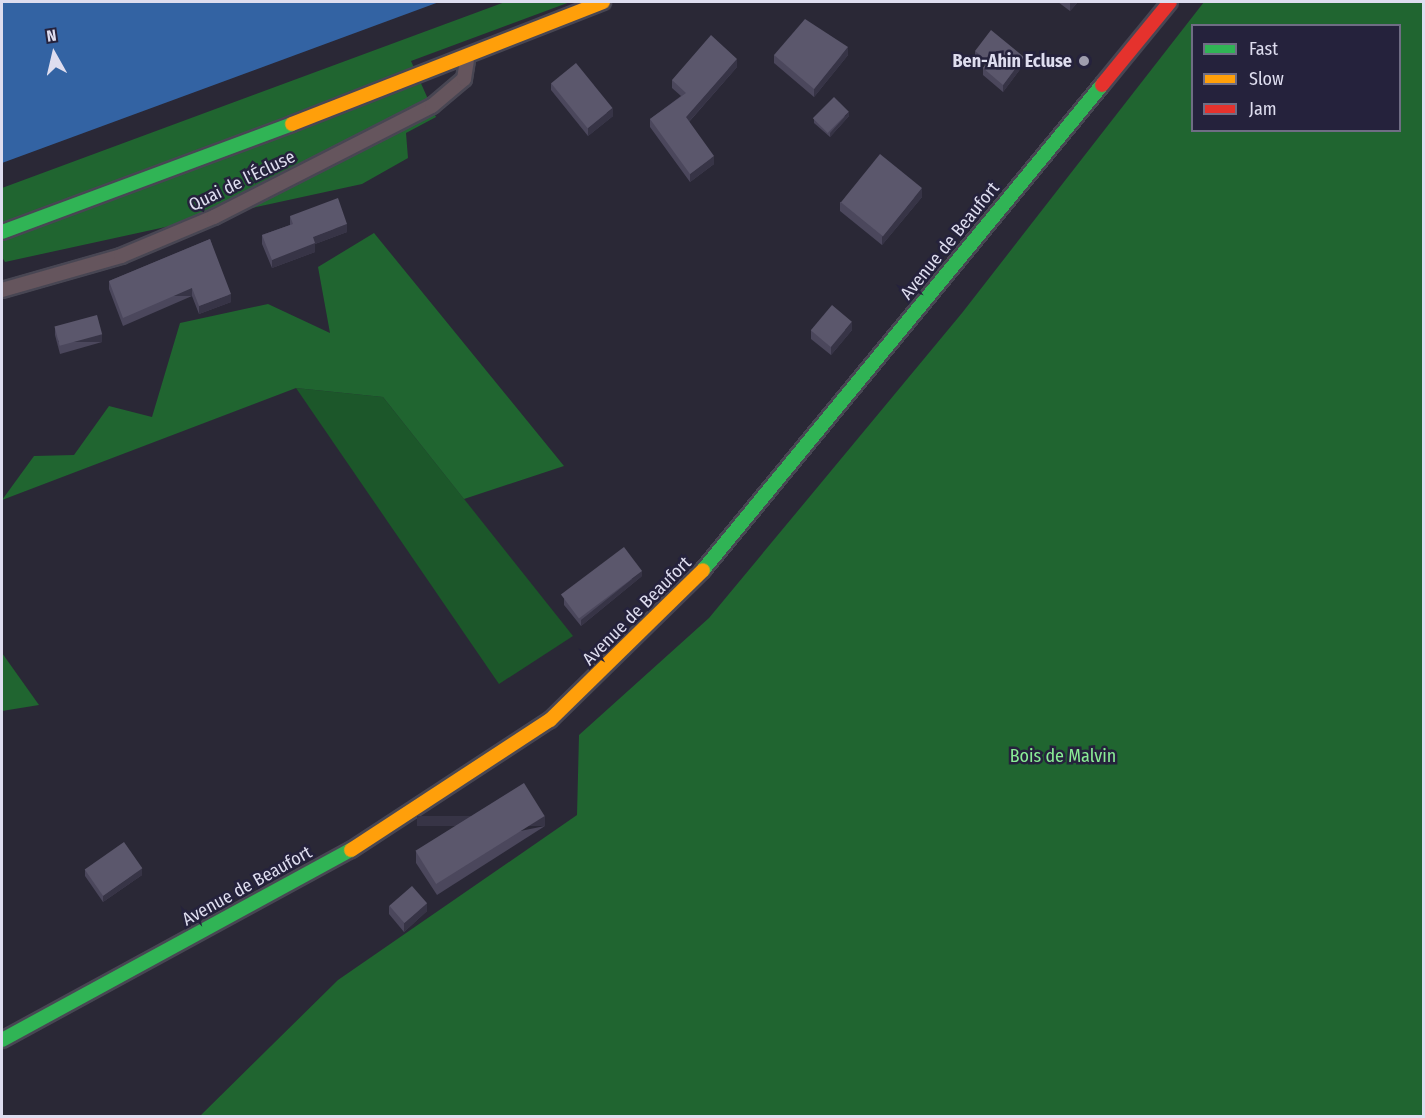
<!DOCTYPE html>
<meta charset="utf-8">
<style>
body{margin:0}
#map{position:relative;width:1425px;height:1118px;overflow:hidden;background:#2a2836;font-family:"Fira Sans Condensed",sans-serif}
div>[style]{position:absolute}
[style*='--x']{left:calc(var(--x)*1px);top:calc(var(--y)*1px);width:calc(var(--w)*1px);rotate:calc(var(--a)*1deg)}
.green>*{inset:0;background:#1c572a}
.forest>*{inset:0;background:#206530}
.water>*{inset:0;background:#3363a3}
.roads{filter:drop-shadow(2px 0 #484653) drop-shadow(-2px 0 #484653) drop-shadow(0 2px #484653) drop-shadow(0 -2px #484653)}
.lane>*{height:14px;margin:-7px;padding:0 7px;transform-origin:7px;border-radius:7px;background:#65555d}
.fast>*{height:14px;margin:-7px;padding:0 7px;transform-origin:7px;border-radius:7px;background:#30b455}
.slow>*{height:14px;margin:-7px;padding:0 7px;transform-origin:7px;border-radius:7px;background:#ff9f0a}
.jam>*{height:14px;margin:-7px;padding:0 7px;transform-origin:7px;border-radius:7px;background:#e5322d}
.wall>*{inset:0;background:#4b475c}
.shaded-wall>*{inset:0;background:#373446;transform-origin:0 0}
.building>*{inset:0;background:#5b576c;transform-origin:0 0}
.dots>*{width:16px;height:16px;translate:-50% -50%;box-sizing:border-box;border:3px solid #25223c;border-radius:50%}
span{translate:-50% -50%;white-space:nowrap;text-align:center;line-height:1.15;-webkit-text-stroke:5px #25223c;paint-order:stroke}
.poi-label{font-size:18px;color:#deddef;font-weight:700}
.right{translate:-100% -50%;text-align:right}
.street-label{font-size:18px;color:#deddef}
.park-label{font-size:18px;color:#8aed96}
.frame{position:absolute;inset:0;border:3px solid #deddef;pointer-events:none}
.legend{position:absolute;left:1191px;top:24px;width:210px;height:108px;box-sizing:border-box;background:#25223c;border:2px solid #6f6d84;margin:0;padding:8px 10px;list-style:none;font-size:18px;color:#deddef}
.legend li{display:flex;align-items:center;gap:12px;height:30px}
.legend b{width:30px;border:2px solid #6f6d84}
.north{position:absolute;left:24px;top:24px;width:60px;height:60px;-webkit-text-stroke:4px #25223c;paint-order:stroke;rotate:352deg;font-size:16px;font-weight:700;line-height:24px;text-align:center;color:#deddef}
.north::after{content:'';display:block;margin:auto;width:21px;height:27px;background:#deddef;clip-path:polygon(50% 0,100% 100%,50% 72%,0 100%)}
</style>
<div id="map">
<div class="green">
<div style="clip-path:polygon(296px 388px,383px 397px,573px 636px,499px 684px)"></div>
</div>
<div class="forest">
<div style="clip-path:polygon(505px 2px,570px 2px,411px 61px,436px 117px,406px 133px,408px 158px,362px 184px,5px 262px,2px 257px,2px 188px)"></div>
<div style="clip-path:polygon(evenodd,1204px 2px,1423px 2px,1423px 1116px,200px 1116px,338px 980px,577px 815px,579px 735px,709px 618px,962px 313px,1204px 2px,1192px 26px,1400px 26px,1400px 130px,1192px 130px,1192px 26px)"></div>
<div style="clip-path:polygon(374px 233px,564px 466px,464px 499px,383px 397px,296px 388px,2px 500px,34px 456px,74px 455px,109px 406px,152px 417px,180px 323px,268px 304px,330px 333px,318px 267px)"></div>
<div style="clip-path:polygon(2px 653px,39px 705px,2px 711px)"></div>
</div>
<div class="water">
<div style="clip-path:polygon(2px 2px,439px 2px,2px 163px)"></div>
</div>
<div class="roads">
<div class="lane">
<div style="--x:2;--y:290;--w:124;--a:-15.9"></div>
<div style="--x:121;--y:256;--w:101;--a:-22.8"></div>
<div style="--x:214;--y:217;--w:245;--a:-27"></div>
<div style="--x:432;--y:106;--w:42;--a:-40.2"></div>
<div style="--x:464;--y:79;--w:18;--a:-81"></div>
</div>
<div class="fast">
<div style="--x:2;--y:232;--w:309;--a:-20.4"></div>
<div style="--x:703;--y:570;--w:628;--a:-50.56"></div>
<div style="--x:2;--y:1040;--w:397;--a:-28.6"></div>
</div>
<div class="slow">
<div style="--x:292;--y:124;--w:334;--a:-21.4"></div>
<div style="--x:351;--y:850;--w:238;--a:-33.2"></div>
<div style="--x:550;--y:720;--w:214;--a:-44.4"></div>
</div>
<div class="jam">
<div style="--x:1102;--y:85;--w:107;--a:-50.7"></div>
</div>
</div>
<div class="wall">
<div style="clip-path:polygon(1058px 2px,1078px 2px,1070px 11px)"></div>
<div style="clip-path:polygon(975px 51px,1024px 64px,1003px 92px,983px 75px,983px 68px,985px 65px,975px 58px)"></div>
<div style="clip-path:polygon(774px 55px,848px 55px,814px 97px,774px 63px)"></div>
<div style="clip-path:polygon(737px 67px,689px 122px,714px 164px,690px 182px,650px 127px,650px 119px,681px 96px,672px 88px,672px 80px)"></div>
<div style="clip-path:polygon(551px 83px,613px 116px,588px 136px,551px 90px)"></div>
<div style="clip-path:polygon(849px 116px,830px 137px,814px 123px,814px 119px)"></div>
<div style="clip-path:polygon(922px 197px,882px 245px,840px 211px,840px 202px)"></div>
<div style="clip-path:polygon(290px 216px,347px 232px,315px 244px,315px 252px,272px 268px,262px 244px,262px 235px,290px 225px)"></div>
<div style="clip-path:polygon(210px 239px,231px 302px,199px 314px,192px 296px,123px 326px,109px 289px,109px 281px)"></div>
<div style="clip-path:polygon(55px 327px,102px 342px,60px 354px,55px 335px)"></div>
<div style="clip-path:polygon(811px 330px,852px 330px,831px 355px,811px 339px)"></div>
<div style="clip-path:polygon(642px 576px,581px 626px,564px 605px,564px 599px)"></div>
<div style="clip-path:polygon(545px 826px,437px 895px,416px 863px,416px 852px)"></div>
<div style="clip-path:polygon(85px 870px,142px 875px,103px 902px,85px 876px)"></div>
<div style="clip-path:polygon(389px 906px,427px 911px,404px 932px,389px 914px)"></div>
</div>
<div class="shaded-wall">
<div style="clip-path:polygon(1071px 2px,1078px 2px,1070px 11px,1070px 3px)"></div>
<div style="clip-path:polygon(848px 47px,848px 55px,814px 97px,814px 89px)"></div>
<div style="clip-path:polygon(1024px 57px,1024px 64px,1003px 92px,1003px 85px)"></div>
<div style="clip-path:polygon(737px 59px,737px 67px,686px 125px,686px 117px)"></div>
<div style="clip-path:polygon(613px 108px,613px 116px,588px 136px,588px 128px)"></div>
<div style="clip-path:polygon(849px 112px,849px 116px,830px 137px,830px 133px)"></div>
<div style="clip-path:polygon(714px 156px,714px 164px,690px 182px,690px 174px)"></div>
<div style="clip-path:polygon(922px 188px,922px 197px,882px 245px,882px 237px)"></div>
<div style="clip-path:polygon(347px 224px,347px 232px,315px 244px,315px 252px,272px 268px,272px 260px,313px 237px)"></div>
<div style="left:192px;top:288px;width:8px;height:75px;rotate:90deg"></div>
<div style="clip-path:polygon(231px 294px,231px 302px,199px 314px,199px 306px)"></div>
<div style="clip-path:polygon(852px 322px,852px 330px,831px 355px,831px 347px)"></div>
<div style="left:102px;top:334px;width:8px;height:44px;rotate:90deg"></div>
<div style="clip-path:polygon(642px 571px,642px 576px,581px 626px,581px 620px)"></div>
<div style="left:545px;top:816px;width:10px;height:128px;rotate:90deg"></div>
<div style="clip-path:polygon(142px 868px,142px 875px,103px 902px,103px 896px)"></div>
<div style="clip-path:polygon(427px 903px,427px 911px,404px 932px,404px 923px)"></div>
</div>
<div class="building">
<div style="clip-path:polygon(805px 19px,848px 47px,814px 89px,774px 55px)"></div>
<div style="clip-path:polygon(991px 30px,1024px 57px,1003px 85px,983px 68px,988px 61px,975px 51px)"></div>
<div style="clip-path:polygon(711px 35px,737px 59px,686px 117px,714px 156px,690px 174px,650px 119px,686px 93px,672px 80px)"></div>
<div style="left:576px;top:63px;width:58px;height:32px;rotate:51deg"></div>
<div style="left:834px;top:97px;width:21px;height:30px;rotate:45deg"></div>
<div style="left:880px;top:154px;width:54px;height:62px;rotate:39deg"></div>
<div style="clip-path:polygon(338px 198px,347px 224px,313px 237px,315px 243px,272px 260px,262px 235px,293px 224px,290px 216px)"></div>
<div style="clip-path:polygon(210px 239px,231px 294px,199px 306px,192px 288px,123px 318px,109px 281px)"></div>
<div style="left:832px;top:305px;width:26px;height:33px;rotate:40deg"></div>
<div style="left:97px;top:315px;width:20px;height:44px;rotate:75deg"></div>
<div style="left:624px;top:547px;width:30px;height:79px;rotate:53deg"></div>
<div style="left:524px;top:783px;width:39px;height:128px;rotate:58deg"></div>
<div style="left:124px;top:842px;width:32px;height:48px;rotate:55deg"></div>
<div style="left:412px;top:886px;width:23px;height:30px;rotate:49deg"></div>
</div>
<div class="dots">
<div style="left:1084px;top:61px;background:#9f9eae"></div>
</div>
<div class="poi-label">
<span class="right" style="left:1072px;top:61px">Ben-Ahin Ecluse</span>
</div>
<div class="street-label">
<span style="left:242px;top:181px;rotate:-26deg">Quai de l'Écluse</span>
<span style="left:950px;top:241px;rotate:-51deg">Avenue de Beaufort</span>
<span style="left:637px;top:611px;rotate:-45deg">Avenue de Beaufort</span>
<span style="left:247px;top:886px;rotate:-29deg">Avenue de Beaufort</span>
</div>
<div class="park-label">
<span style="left:1063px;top:756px">Bois de Malvin</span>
</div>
<div class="frame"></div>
<ul class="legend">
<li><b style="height:8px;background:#30b455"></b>Fast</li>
<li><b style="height:8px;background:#ff9f0a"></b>Slow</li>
<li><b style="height:8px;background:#e5322d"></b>Jam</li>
</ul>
<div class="north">N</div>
</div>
